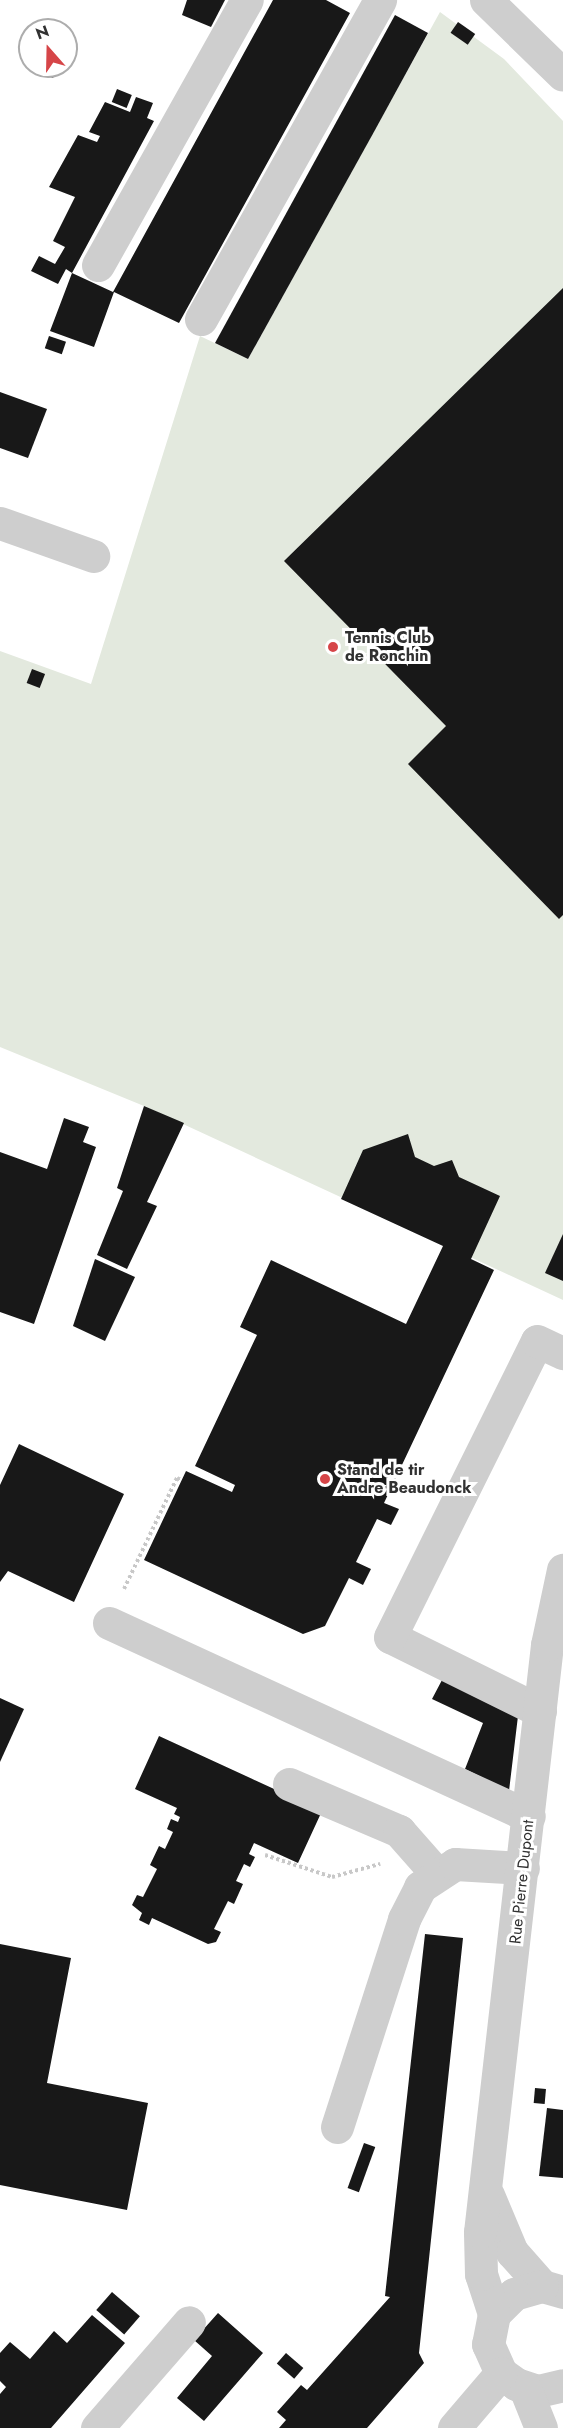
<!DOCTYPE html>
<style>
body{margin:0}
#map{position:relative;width:563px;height:2428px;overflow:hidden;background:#fff;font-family:Jost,sans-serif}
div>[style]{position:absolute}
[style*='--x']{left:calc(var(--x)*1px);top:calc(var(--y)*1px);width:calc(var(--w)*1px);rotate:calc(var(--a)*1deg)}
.green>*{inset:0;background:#e3e9de}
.building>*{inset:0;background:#181818;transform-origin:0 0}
.path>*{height:4px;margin-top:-2px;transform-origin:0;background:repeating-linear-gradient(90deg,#c8c8c8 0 3px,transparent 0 6px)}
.minor>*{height:33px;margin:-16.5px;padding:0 16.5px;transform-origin:16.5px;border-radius:16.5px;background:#cecece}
.dots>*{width:16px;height:16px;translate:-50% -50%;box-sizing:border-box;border:3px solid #fff;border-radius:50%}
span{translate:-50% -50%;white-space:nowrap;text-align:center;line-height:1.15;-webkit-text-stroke:6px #fff;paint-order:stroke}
.poi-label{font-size:16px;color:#313131;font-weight:700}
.left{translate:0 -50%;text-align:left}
.street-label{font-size:16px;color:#313131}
.north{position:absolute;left:18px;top:18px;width:60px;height:60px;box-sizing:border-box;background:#fff;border:2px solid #adadad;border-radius:50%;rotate:340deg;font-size:16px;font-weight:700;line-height:24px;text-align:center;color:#313131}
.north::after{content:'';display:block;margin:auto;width:21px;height:27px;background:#d64548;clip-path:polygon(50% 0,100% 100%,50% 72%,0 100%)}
</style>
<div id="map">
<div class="green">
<div style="clip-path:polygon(440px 12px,504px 59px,563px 121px,563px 1300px,144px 1106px,0 1047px,0 651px,91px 684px,200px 336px,248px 359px)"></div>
</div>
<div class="building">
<div style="clip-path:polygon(187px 0,225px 0,211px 27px,182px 15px)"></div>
<div style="clip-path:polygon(273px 0,326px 0,350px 13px,179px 323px,114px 292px,94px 347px,50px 331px,72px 273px,113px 292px)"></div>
<div style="clip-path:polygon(395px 15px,428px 33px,375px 130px,248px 359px,215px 343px)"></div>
<div style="left:458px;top:22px;width:21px;height:13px;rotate:35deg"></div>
<div style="clip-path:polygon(44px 66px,57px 68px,53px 78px,42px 73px)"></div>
<div style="left:117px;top:89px;width:16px;height:14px;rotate:22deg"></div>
<div style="clip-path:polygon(136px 97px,153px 103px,147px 118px,154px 121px,72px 273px,66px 269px,58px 284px,31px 271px,39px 256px,55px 264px,65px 247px,53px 241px,75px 197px,49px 187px,78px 135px,97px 142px,100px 136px,89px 132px,105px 102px,130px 112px)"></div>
<div style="clip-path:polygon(563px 288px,563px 915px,559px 919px,408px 764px,446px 726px,284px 561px)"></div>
<div style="left:49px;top:336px;width:18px;height:13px;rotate:19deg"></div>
<div style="clip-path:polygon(0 392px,47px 409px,28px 458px,0 448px)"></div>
<div style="left:32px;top:669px;width:14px;height:15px;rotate:21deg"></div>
<div style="clip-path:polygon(144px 1106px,184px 1123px,147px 1202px,157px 1206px,127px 1269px,97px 1255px,123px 1191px,117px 1188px)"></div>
<div style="clip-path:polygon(64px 1118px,89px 1127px,83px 1142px,96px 1147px,34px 1324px,0 1312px,0 1152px,47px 1169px)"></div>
<div style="clip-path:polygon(408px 1134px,415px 1157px,434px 1166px,452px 1160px,459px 1177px,500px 1196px,471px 1259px,494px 1270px,384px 1503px,399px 1509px,391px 1525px,377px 1519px,356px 1562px,371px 1569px,363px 1585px,349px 1578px,325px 1626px,303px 1634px,144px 1560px,186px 1471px,232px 1492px,235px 1485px,195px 1466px,257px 1335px,240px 1327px,271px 1260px,406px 1324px,443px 1246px,341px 1199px,363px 1150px)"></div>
<div style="clip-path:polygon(563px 1234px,563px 1281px,545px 1273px)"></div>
<div style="clip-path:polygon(95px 1259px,135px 1277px,105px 1341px,73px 1326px)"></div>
<div style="clip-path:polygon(19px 1444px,124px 1494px,74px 1602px,8px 1571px,0 1582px,0 1485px)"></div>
<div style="clip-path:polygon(442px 1680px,518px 1716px,509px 1791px,465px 1769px,483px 1723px,432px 1699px)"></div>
<div style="clip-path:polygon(0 1698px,24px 1709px,0 1762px)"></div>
<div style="clip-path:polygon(159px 1736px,322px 1811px,298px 1863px,254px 1843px,249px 1854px,255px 1857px,250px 1867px,244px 1864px,236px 1881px,243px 1884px,234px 1904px,228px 1901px,214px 1929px,221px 1932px,216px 1942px,208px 1944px,152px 1918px,149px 1925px,139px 1920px,142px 1913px,132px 1905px,137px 1895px,143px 1897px,157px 1869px,150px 1865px,159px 1846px,165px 1849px,173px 1832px,167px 1829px,171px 1819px,178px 1822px,180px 1817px,174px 1814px,177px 1808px,135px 1789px)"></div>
<div style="clip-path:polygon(425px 1934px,463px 1938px,419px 2353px,424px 2363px,367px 2428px,279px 2428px,286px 2420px,277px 2412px,301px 2385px,307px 2390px,390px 2297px,385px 2296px)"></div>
<div style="clip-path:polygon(0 1944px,71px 1958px,47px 2083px,148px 2103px,127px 2210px,0 2185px)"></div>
<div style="left:535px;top:2088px;width:11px;height:15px;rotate:5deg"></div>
<div style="clip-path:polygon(547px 2108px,563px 2110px,563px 2178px,539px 2176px)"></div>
<div style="left:364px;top:2143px;width:12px;height:48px;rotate:20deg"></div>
<div style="left:112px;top:2292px;width:37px;height:24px;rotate:41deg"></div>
<div style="clip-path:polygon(218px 2313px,263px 2353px,204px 2421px,177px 2398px,212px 2356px,194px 2340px)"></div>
<div style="clip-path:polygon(92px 2315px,125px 2343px,51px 2428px,0 2428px,0 2394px,6px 2387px,0 2381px,0 2353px,10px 2342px,30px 2359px,54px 2331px,67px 2343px)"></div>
<div style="left:286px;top:2353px;width:23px;height:14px;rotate:41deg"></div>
</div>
<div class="path">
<div style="--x:124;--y:1589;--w:123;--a:-64.5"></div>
<div style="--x:177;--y:1478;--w:4;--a:27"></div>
<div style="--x:265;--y:1855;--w:71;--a:18.2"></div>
<div style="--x:332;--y:1877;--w:50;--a:-15.2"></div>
</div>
<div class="minor">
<div style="--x:486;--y:0;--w:107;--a:44.2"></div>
<div style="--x:98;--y:265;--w:304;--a:-60.7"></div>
<div style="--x:201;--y:319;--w:366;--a:-60.7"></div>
<div style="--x:0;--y:523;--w:99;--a:19.5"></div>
<div style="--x:109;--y:1623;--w:462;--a:24.7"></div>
<div style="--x:540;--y:1711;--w:167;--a:-153.7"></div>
<div style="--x:390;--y:1637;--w:330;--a:-63.6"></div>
<div style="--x:537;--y:1341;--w:29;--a:25"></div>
<div style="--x:289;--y:1784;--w:120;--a:23.1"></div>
<div style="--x:399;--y:1831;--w:56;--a:48.6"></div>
<div style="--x:337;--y:2127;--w:219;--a:-72.1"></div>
<div style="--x:404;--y:1919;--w:36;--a:-63"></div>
<div style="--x:420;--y:1887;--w:42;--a:-33.3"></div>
<div style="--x:455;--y:1864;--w:68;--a:3.4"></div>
<div style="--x:488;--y:2195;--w:62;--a:67.2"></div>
<div style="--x:512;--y:2252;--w:45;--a:48.6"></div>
<div style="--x:563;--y:2292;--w:22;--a:-164"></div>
<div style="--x:542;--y:2286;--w:29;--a:164"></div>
<div style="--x:514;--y:2294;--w:28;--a:135"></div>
<div style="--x:494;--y:2314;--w:31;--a:101"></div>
<div style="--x:488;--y:2344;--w:32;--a:66"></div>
<div style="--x:501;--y:2373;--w:19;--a:36"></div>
<div style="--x:516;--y:2384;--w:23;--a:18"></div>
<div style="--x:538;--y:2391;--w:26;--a:-13"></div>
<div style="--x:494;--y:2314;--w:42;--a:-108"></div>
<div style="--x:481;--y:2274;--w:42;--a:-91.4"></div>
<div style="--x:480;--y:2232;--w:591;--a:-83.49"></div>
<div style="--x:547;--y:1645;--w:77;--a:-78"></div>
<div style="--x:525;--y:2388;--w:43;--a:68.2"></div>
<div style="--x:97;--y:2428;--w:140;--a:-49"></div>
<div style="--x:454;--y:2428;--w:72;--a:-49.5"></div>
</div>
<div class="dots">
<div style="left:333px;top:647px;background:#d64548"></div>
<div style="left:325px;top:1479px;background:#d64548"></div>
</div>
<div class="poi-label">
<span class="left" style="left:345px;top:647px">Tennis Club<br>de Ronchin</span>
<span class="left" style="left:337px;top:1479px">Stand de tir<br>Andre Beaudonck</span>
</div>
<div class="street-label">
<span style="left:522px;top:1882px;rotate:-84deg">Rue Pierre Dupont</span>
</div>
<div class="north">N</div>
</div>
